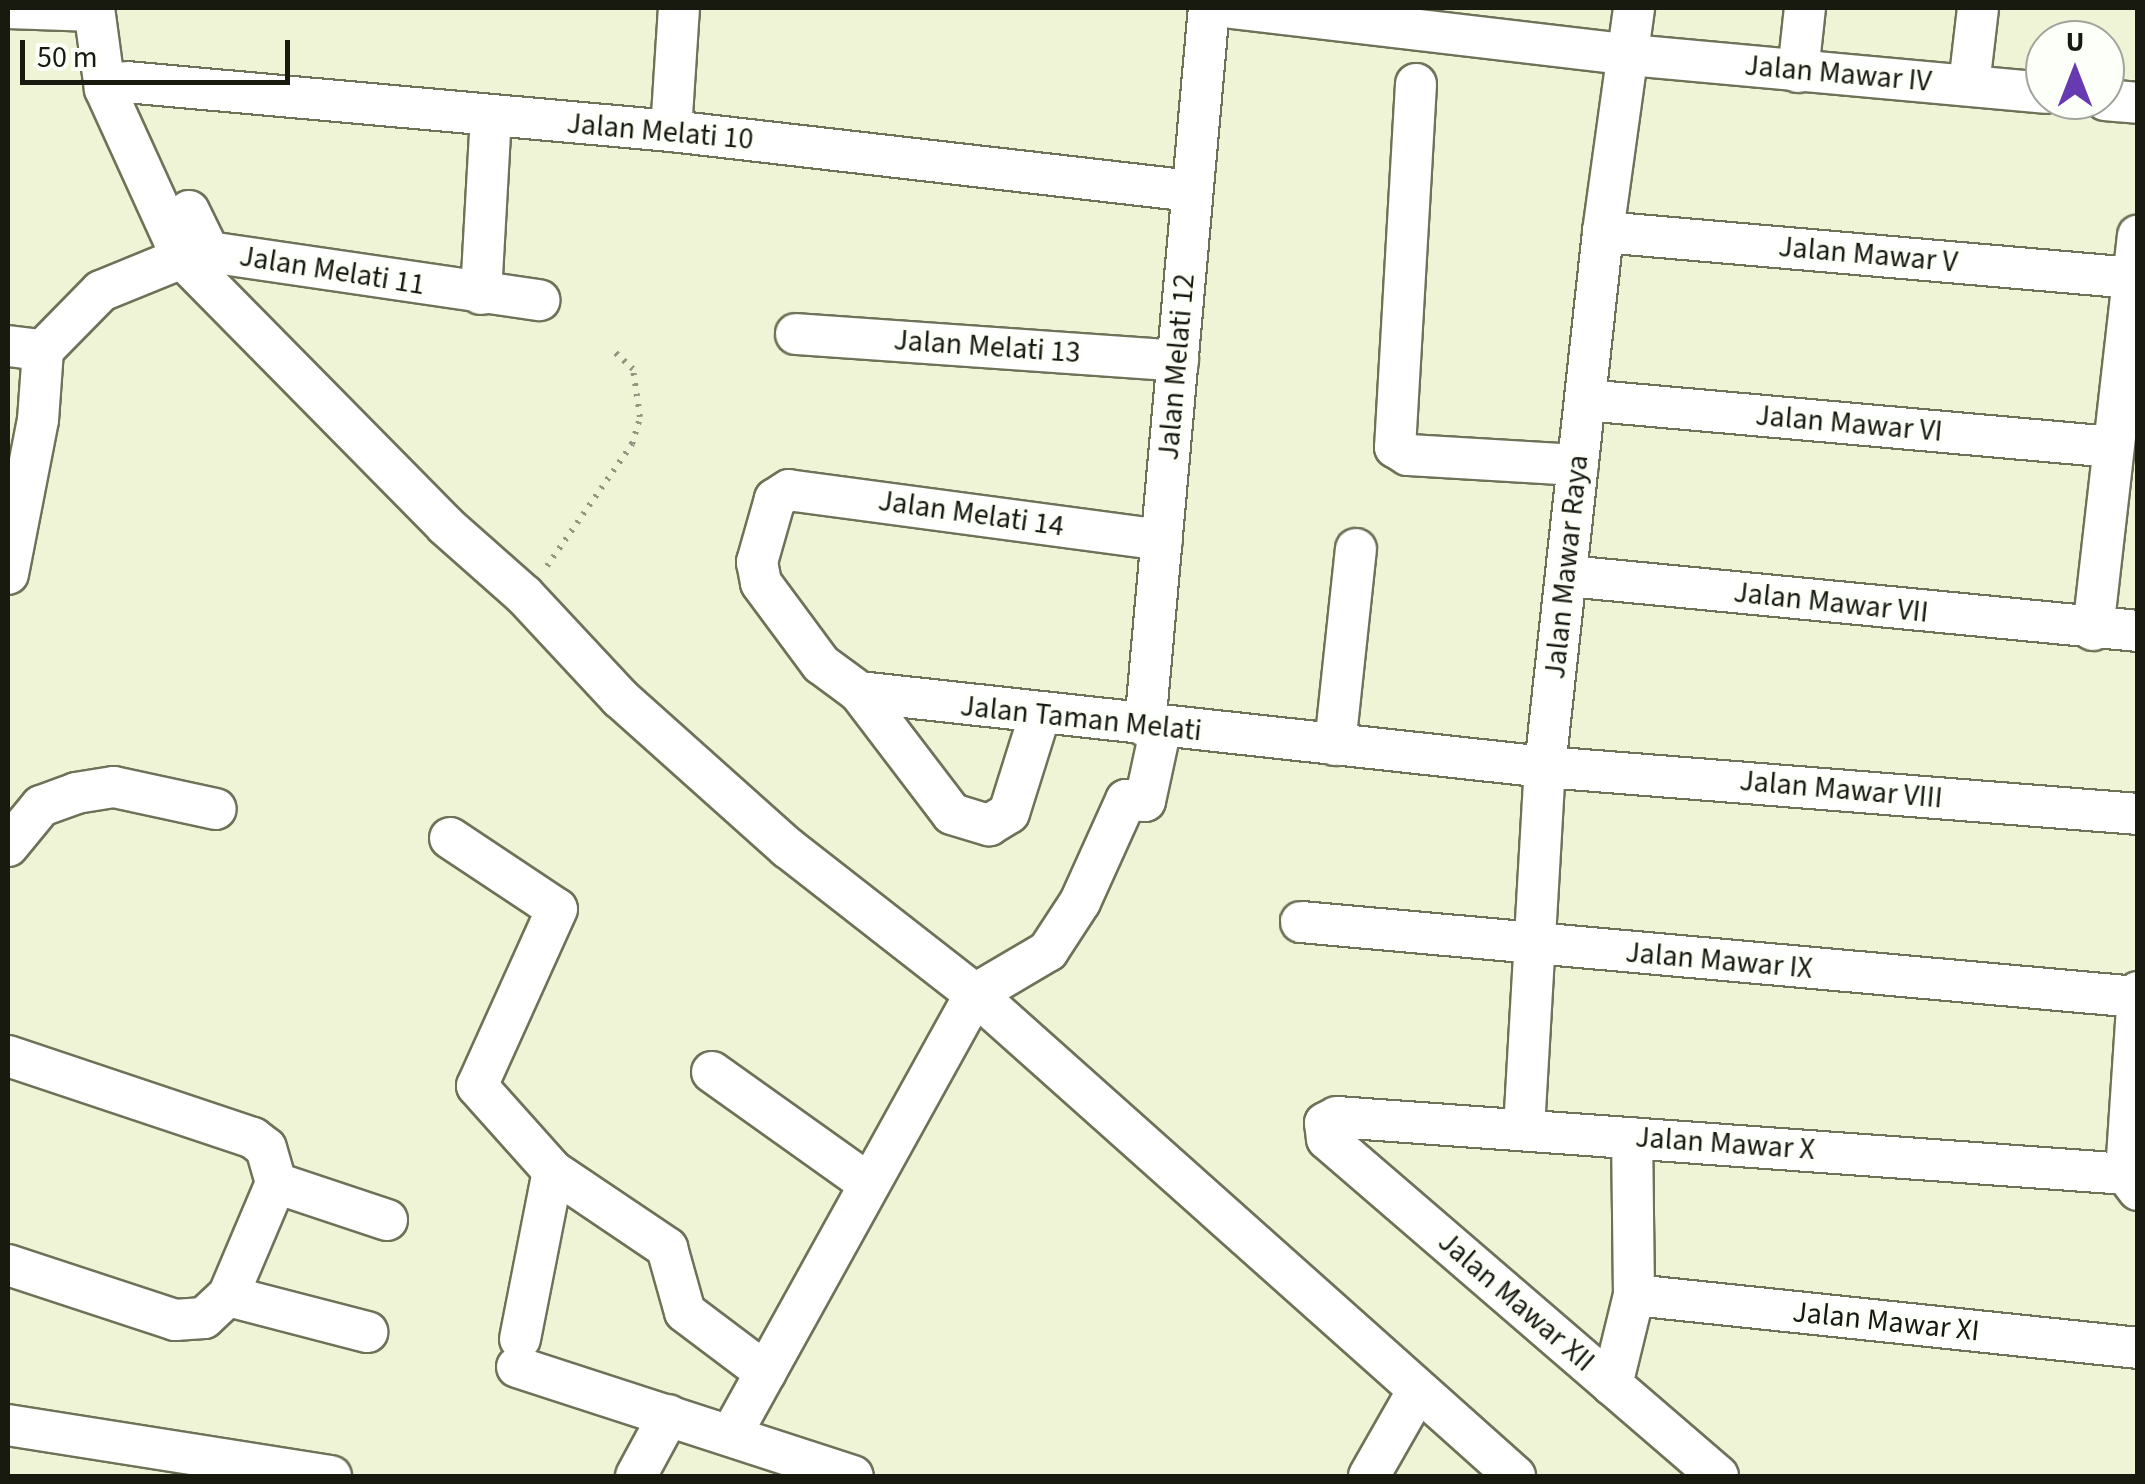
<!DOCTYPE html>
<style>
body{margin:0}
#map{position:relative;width:2145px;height:1484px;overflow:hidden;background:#eff4d7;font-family:"Source Sans 3",sans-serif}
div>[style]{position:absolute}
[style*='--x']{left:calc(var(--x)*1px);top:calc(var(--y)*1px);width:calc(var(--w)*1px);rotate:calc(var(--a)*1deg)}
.path>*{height:6px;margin-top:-3px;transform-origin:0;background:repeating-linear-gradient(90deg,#939782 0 2.5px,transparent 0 10.5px)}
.roads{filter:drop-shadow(2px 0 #6d7258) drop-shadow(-2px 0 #6d7258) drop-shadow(0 2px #6d7258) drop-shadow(0 -2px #6d7258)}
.minor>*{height:40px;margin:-20px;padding:0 20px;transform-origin:20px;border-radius:20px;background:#fff}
span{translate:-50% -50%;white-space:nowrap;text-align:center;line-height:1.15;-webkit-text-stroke:8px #fdfff9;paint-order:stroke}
.street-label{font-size:30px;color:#181a10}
.frame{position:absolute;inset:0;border:10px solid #181a10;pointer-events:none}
.north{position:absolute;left:2025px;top:20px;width:100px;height:100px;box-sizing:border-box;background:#fdfff9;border:2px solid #a1a39c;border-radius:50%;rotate:0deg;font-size:28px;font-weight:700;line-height:40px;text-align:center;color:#181a10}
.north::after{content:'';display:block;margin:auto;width:35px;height:45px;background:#683ab2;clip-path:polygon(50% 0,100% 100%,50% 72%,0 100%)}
.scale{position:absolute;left:20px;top:40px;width:270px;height:45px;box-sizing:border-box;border:5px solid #181a10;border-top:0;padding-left:12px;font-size:30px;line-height:35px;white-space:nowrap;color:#181a10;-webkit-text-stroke:8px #fdfff9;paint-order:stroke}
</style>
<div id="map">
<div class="path">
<div style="--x:547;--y:566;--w:149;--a:-55.1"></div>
<div style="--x:632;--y:444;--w:28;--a:-73"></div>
<div style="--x:640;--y:417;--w:49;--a:-98.3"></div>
<div style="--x:633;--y:369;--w:25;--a:-137"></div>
</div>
<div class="roads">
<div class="minor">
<div style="--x:8;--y:8;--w:86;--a:2"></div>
<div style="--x:94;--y:8;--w:82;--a:82.3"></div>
<div style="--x:105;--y:89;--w:186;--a:65.5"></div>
<div style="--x:182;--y:258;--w:376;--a:45.4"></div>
<div style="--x:446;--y:526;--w:104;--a:41.5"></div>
<div style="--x:524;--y:595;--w:141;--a:47"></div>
<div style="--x:620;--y:698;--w:225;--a:41.8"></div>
<div style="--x:788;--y:848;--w:237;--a:38"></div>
<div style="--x:975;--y:994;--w:724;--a:41.75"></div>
<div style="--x:1232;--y:8;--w:401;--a:6.7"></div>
<div style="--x:1630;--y:55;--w:417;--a:5.2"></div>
<div style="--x:1798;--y:72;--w:64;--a:-83.8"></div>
<div style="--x:126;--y:82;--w:547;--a:5.14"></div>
<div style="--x:671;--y:131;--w:524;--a:6.57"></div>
<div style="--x:1416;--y:84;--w:364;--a:93.3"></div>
<div style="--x:1395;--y:447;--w:15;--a:32"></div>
<div style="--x:1408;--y:455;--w:170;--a:3.4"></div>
<div style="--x:1969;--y:85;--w:78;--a:-83.3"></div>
<div style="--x:2105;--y:100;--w:33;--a:5"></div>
<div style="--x:671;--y:131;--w:123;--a:-86.3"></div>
<div style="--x:189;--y:211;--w:46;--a:64"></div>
<div style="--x:209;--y:252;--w:334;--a:8.3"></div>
<div style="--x:1603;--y:232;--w:532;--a:4.96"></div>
<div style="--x:481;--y:294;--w:177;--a:-86.8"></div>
<div style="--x:796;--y:334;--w:383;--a:4"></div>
<div style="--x:8;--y:346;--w:35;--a:7"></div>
<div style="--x:43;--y:350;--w:83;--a:-45.5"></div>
<div style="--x:101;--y:291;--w:87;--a:-22.2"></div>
<div style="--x:1585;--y:400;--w:530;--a:5.09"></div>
<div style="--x:1162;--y:540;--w:376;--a:-172.4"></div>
<div style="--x:789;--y:490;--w:17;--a:147"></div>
<div style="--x:775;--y:499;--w:66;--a:105.9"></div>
<div style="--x:757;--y:562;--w:21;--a:79"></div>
<div style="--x:761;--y:583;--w:101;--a:53.5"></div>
<div style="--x:821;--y:664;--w:47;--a:36.4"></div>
<div style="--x:859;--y:692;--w:690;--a:6.24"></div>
<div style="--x:1545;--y:767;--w:595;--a:4.53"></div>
<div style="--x:8;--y:574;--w:157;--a:-79"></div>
<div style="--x:38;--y:420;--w:70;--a:-85.9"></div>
<div style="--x:1568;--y:576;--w:573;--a:5.51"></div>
<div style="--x:2093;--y:630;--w:397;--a:-83.5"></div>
<div style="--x:859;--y:692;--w:153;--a:52.7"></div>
<div style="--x:952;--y:814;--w:39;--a:17"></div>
<div style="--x:989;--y:825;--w:23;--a:-31"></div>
<div style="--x:1009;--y:813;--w:104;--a:-72.6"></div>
<div style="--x:1145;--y:726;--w:721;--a:-84.91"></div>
<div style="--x:1335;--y:745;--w:197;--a:-83.9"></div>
<div style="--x:450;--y:838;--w:128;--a:33.6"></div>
<div style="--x:557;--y:909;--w:194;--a:114.3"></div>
<div style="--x:477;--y:1086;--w:114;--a:48.2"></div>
<div style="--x:553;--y:1171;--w:138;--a:34"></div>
<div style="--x:667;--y:1248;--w:66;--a:74.3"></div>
<div style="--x:685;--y:1312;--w:101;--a:37"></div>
<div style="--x:8;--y:846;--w:52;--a:-50.5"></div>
<div style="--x:41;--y:806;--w:37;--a:-20"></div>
<div style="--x:76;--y:793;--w:38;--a:-9"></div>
<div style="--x:114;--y:787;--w:104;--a:12.2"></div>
<div style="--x:1301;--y:922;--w:839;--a:5.13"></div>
<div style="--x:2138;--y:992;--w:182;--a:93.8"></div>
<div style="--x:2126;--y:1174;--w:20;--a:53"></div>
<div style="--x:8;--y:1056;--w:258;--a:18.5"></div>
<div style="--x:253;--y:1138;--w:16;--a:38"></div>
<div style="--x:266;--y:1148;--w:36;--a:74"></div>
<div style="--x:276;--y:1183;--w:123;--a:113"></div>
<div style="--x:712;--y:1072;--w:193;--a:35.5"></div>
<div style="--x:1524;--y:1129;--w:363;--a:-86.7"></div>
<div style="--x:1545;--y:767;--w:538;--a:-83.81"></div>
<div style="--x:1603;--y:232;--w:226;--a:-82.1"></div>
<div style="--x:276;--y:1183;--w:117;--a:18.4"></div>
<div style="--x:8;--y:1265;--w:176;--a:18.2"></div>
<div style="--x:175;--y:1320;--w:29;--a:-4"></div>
<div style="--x:204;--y:1318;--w:33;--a:-43"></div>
<div style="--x:228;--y:1296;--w:144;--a:14.5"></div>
<div style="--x:1634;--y:1295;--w:507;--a:6"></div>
<div style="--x:520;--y:1339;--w:171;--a:-78.9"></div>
<div style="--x:517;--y:1367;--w:353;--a:18"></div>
<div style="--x:1612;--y:1385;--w:93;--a:-76.3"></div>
<div style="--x:1634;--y:1295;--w:157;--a:-90.7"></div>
<div style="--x:8;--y:1425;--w:327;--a:9"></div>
<div style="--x:732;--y:1433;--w:502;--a:-61.03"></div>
<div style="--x:975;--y:994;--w:85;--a:-30.5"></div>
<div style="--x:1048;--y:951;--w:59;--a:-56.9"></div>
<div style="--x:1080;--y:902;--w:112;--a:-65.7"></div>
<div style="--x:1126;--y:800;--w:19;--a:3"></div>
<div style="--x:1145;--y:801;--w:76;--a:-77.8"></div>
<div style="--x:636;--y:1476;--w:69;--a:-61.6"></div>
<div style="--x:1369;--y:1476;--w:97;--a:-60.3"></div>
<div style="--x:1718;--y:1476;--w:516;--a:-139.24"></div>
<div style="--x:1327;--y:1139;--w:16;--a:-97"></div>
<div style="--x:1325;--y:1123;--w:13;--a:-27"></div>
<div style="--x:1337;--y:1117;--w:791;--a:4.13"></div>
</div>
</div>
<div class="street-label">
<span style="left:1838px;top:74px;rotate:5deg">Jalan Mawar IV</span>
<span style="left:660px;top:132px;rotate:5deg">Jalan Melati 10</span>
<span style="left:1868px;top:255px;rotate:5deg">Jalan Mawar V</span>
<span style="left:332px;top:271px;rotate:9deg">Jalan Melati 11</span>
<span style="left:987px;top:347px;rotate:4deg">Jalan Melati 13</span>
<span style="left:1177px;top:367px;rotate:-85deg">Jalan Melati 12</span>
<span style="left:1849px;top:424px;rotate:5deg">Jalan Mawar VI</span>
<span style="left:971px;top:514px;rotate:8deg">Jalan Melati 14</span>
<span style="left:1567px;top:567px;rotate:-84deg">Jalan Mawar Raya</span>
<span style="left:1831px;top:603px;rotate:6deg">Jalan Mawar VII</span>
<span style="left:1081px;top:719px;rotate:6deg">Jalan Taman Melati</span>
<span style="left:1841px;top:790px;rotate:5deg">Jalan Mawar VIII</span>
<span style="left:1719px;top:961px;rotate:5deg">Jalan Mawar IX</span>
<span style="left:1725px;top:1144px;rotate:4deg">Jalan Mawar X</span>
<span style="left:1516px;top:1302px;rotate:41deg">Jalan Mawar XII</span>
<span style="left:1886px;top:1322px;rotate:6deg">Jalan Mawar XI</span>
</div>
<div class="frame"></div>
<div class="north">U</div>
<div class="scale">50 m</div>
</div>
